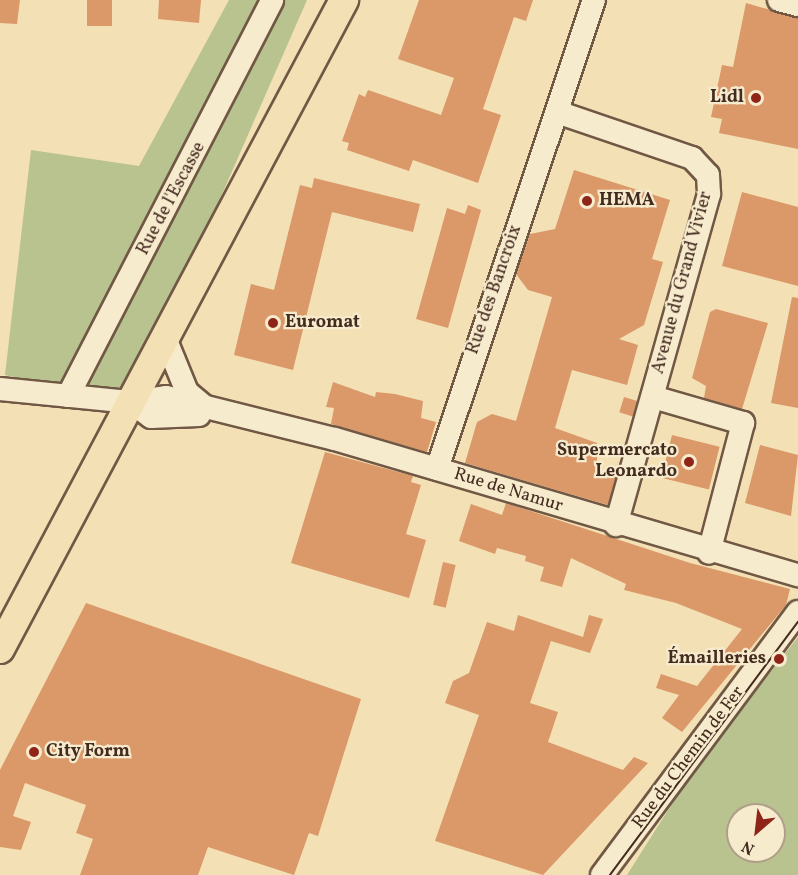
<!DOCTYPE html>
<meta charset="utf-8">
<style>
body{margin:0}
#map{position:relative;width:798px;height:875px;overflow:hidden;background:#f3e0b4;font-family:Vollkorn,serif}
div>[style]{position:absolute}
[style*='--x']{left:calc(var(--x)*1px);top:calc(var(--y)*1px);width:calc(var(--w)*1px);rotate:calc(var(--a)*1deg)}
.green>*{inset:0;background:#b8c38f}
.building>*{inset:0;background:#db9869;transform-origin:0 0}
.roads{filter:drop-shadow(2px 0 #705845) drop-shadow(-2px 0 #705845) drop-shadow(0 2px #705845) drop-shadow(0 -2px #705845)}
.minor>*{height:22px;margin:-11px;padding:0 11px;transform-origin:11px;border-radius:11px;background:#f7ebce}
.major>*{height:28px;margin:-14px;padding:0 14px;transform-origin:14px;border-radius:14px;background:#f3e0b4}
.tram>*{height:1.5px;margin:-0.75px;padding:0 0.75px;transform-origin:0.75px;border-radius:0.75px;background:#442b20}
.dots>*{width:16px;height:16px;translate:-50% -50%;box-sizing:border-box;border:3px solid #f7ebce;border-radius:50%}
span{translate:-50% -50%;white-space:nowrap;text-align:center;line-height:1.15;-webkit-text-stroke:4.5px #f7ebce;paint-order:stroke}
.poi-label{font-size:18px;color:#442b20;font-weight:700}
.right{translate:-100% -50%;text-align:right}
.left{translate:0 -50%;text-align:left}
.street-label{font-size:18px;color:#442b20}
.north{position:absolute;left:726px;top:803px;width:60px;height:60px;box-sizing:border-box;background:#f7ebce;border:2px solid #af9e88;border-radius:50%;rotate:208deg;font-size:16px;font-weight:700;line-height:24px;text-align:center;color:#442b20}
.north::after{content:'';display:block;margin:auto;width:21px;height:27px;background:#8f2418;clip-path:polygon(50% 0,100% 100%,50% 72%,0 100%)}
</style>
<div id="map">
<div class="green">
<div style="clip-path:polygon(229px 0,307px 0,131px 402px,5px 375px,31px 150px,139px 166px)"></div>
<div style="clip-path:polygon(evenodd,798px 637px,798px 875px,627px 875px,689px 777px,798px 637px,738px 815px,774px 815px,774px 851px,738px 851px,738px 815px)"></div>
</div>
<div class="building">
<div style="clip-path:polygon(0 0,20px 0,17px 24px,0 23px)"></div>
<div style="left:87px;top:0;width:25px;height:26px"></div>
<div style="clip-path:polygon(159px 0,201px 0,199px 23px,158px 19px)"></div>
<div style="clip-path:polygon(419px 0,533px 0,526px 21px,514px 17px,483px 109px,501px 115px,478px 183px,413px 160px,409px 171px,347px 150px,349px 143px,342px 141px,359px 94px,365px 97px,368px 90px,441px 115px,454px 78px,398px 59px)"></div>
<div style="clip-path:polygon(746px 3px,798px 18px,798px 149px,719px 133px,722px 119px,711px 117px,722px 65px,733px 67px)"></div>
<div style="clip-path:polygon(574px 170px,670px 200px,652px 259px,663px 262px,644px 325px,619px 339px,638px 345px,627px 385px,572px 370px,555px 428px,597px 443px,597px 472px,616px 477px,608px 505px,465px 463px,477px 422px,492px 414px,516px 421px,552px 297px,528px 290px,516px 274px,530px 234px,555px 229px)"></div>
<div style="clip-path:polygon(314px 178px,420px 204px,413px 232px,332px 212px,293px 370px,234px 355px,251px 284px,274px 290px,300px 185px,312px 188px)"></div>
<div style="clip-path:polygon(742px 192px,798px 207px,798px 286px,722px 266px)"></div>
<div style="clip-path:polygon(468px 205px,481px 210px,448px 328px,416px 319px,447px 208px,465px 214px)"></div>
<div style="clip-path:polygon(792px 297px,798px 298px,798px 408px,771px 403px)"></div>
<div style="clip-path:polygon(716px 309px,768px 323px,742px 409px,704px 398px,706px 386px,692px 378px,710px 312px)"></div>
<div style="clip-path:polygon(333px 382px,375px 397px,376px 392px,395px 394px,423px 401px,421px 418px,436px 422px,427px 452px,331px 424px,334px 408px,326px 407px)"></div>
<div style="left:624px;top:397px;width:14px;height:16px;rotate:17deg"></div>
<div style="left:672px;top:435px;width:49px;height:44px;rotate:14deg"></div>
<div style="clip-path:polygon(760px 445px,798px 455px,791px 516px,745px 503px)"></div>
<div style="clip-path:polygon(325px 452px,413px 476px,411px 482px,421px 485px,406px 534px,426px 540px,409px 598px,291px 563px)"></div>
<div style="clip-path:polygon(506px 503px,690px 563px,790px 589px,786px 605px,682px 732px,662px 718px,679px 695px,656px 688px,661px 674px,697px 686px,742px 629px,676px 603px,624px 590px,626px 584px,571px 558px,562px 587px,540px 581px,544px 567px,525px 561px,526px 556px,497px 548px,495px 554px,459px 541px,471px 504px,502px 515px)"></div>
<div style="left:443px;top:562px;width:13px;height:44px;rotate:13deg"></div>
<div style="clip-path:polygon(86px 603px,361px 699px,318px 836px,309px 833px,294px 875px,208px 847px,198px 875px,80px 875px,93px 839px,76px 833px,86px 805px,25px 783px,13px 816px,31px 822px,21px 850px,0 847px,0 770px)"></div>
<div style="clip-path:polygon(518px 615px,583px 637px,589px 615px,603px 619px,590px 653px,551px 641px,530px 703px,558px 712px,548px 742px,623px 770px,634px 757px,648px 763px,543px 875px,435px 841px,479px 715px,445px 703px,453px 681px,469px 673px,487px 622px,514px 631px)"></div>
</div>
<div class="roads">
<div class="minor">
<div style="--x:779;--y:0;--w:20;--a:15"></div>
<div style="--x:557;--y:112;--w:143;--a:18.8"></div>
<div style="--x:692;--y:158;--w:23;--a:47"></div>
<div style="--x:708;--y:175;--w:19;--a:87"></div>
<div style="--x:709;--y:194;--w:344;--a:105.7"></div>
<div style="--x:165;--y:338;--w:58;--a:67.8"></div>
<div style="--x:187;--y:392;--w:23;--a:40"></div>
<div style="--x:0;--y:389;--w:132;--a:5.7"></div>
<div style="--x:131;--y:402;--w:35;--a:-8"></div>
<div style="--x:166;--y:397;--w:174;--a:14"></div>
<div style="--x:335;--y:439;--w:483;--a:16.4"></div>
<div style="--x:68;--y:396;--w:445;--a:-62.7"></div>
<div style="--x:653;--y:397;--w:94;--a:16.1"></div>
<div style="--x:743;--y:423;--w:134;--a:104.7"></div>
<div style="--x:131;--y:402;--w:25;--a:37"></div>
<div style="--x:151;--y:417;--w:48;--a:-2.4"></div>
<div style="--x:437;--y:469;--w:495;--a:-71.5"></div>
<div style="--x:602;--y:875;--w:328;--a:-53.3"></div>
</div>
<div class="major">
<div style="--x:0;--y:649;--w:735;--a:-62.07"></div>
</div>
</div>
<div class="tram">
<div style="--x:610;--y:875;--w:315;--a:-53.4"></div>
</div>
<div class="dots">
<div style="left:756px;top:98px;background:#8f2418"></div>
<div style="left:587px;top:201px;background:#8f2418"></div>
<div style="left:273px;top:323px;background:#8f2418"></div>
<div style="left:689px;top:462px;background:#8f2418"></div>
<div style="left:779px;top:659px;background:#8f2418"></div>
<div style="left:34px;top:752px;background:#8f2418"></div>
</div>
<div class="poi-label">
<span class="right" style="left:744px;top:98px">Lidl</span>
<span class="left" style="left:599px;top:201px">HEMA</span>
<span class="left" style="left:285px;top:323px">Euromat</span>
<span class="right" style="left:677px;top:462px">Supermercato<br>Leonardo</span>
<span class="right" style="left:766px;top:659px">Émailleries</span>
<span class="left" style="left:46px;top:752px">City Form</span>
</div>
<div class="street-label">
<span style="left:172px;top:199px;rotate:-62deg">Rue de l'Escasse</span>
<span style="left:683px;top:283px;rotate:-75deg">Avenue du Grand Vivier</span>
<span style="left:495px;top:290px;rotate:-71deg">Rue des Bancroix</span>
<span style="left:508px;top:491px;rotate:17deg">Rue de Namur</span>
<span style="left:689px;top:758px;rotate:-53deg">Rue du Chemin de Fer</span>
</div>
<div class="north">N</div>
</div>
